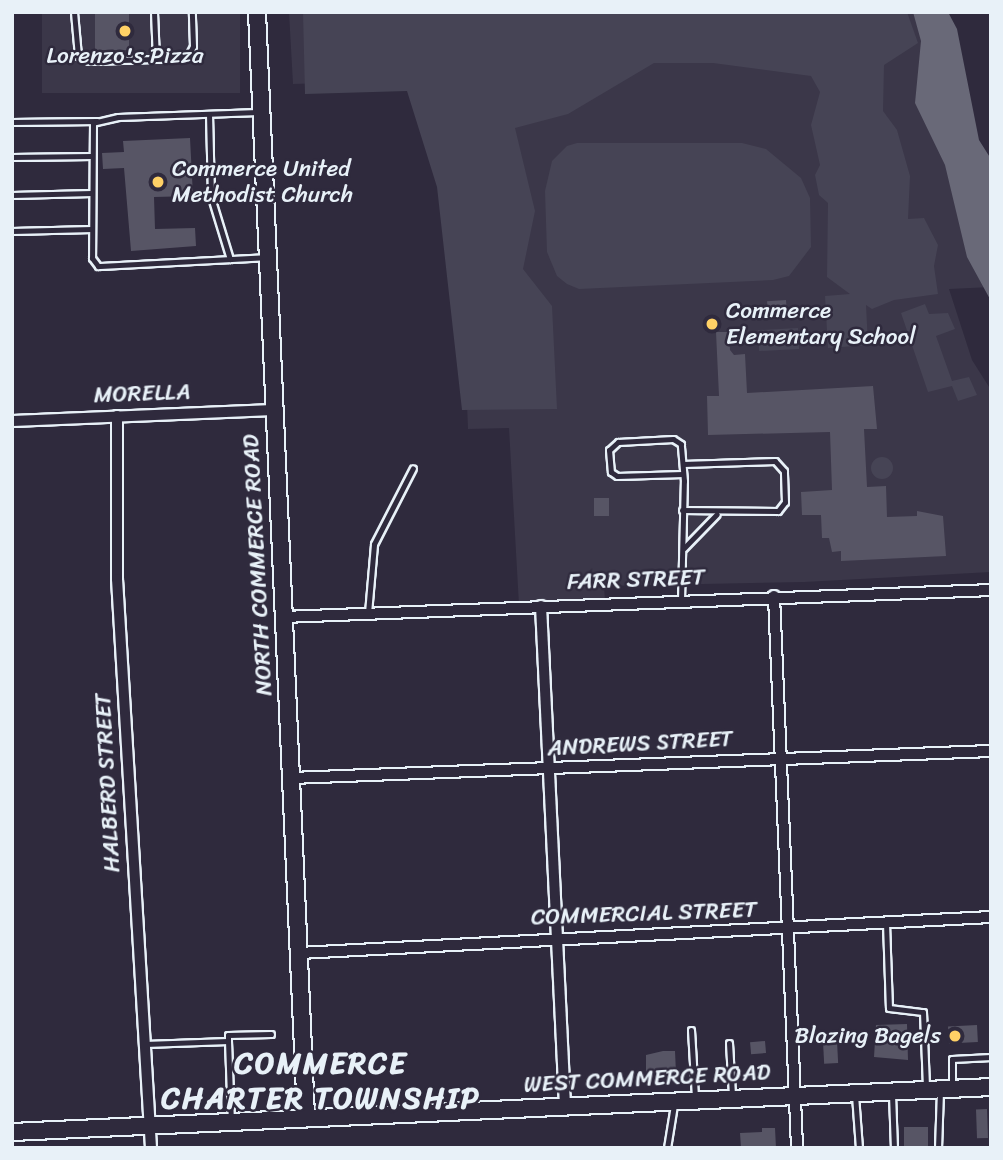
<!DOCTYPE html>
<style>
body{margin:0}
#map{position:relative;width:1003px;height:1160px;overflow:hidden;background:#2f2a3d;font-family:Sriracha,sans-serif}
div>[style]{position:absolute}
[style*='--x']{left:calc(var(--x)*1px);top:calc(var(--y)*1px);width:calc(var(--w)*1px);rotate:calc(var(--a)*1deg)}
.built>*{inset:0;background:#3b3749;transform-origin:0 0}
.green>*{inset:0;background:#464455;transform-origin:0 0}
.round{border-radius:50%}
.water>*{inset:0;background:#696978}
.building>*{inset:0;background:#575565;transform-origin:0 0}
.roads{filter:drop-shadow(2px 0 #e8f1f8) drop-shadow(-2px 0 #e8f1f8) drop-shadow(0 2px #e8f1f8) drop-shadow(0 -2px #e8f1f8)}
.lane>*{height:5px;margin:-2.5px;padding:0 2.5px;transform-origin:2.5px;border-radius:2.5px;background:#2f2a3d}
.street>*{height:10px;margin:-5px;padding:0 5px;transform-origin:5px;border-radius:5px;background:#2f2a3d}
.secondary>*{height:16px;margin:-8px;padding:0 8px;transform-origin:8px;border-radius:8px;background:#2f2a3d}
.dots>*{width:19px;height:19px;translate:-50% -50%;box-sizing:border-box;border:4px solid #2f2a3d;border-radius:50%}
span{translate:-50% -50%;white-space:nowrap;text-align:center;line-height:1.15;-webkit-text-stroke:5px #2f2a3d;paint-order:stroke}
.poi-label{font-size:23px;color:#e8f1f8}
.left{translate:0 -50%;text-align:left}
.right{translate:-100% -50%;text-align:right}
.street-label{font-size:23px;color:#e8f1f8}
.district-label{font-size:30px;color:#e8f1f8;font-weight:700;letter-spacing:2px}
.frame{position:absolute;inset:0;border:14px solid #e8f1f8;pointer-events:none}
</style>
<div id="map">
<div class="built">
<div style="left:42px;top:12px;width:198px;height:81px"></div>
<div style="clip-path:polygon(289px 12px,925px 12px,991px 287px,949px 289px,972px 360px,991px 390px,991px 572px,804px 582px,604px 586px,605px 601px,519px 605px,509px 428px,468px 429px,454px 79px,293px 84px)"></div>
</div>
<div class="green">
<div style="clip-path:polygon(303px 12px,907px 12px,918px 43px,884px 65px,883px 111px,897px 130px,910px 176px,908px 219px,924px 218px,938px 245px,934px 266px,938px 294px,894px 300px,872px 309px,866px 305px,868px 345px,828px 348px,825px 296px,850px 294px,827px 277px,828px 203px,819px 195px,815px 175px,820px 165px,811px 125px,820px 92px,811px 76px,713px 63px,654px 63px,568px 114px,515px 128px,535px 211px,523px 269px,552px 306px,557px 409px,462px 410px,437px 187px,407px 91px,305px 94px)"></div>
<div style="clip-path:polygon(577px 143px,742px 143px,766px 149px,801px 178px,810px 198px,811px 247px,789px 276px,773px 280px,579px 289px,567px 284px,557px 276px,547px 252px,545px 191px,552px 161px,567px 146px)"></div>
<div style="clip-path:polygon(925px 304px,929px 314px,948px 313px,955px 329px,936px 336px,952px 381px,969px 377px,977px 395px,958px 401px,952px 386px,928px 392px,901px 313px)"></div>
<div style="left:798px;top:328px;width:21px;height:40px;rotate:87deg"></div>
<div class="round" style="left:871px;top:457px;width:22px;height:22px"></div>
</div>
<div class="water">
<div style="clip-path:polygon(913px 12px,948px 12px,957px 29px,979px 140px,991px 159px,991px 301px,967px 257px,945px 165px,915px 103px,921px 41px)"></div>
</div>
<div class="building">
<div style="left:95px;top:12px;width:34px;height:38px"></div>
<div style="clip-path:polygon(190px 138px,193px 196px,154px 197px,155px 229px,195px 228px,196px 246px,131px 251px,124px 168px,103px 169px,102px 153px,124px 152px,123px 141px)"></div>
<div style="left:786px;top:300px;width:13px;height:19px;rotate:86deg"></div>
<div style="clip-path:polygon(716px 332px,729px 332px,730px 350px,734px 355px,745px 354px,747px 393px,873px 386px,877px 429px,864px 429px,867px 487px,886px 486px,887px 517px,917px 516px,917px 511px,943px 516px,946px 556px,841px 561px,841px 551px,832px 552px,829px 538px,822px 538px,821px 515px,802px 515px,801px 492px,832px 490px,830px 432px,708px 435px,707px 396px,719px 396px)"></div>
<div style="left:609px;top:498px;width:18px;height:15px;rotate:90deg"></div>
<div style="clip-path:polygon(907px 1024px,908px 1060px,874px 1057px,876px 1025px)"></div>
<div style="left:977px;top:1025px;width:17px;height:29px;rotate:87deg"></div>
<div style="left:765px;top:1041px;width:12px;height:15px;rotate:85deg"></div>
<div style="left:837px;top:1041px;width:22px;height:14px;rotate:87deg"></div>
<div style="clip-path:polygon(663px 1051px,675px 1051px,676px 1073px,646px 1073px,646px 1055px)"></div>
<div style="left:987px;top:1109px;width:29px;height:11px;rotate:88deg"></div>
<div style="left:928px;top:1127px;width:21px;height:24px;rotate:90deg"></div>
<div style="clip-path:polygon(762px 1128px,775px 1128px,776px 1148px,741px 1148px,740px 1133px,762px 1132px)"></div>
</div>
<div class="roads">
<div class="lane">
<div style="--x:74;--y:12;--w:44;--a:84.8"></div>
<div style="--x:78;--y:56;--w:12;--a:24"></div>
<div style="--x:89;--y:61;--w:98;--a:-1.8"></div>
<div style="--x:187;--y:58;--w:13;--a:-63"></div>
<div style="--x:193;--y:46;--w:34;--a:-92"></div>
<div style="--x:154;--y:12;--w:47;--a:87.6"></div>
<div style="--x:258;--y:112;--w:140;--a:178"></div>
<div style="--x:118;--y:117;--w:26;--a:167"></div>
<div style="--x:93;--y:123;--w:135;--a:90.4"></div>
<div style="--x:92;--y:258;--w:10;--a:53"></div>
<div style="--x:98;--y:266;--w:169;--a:-3"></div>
<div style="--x:209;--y:114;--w:83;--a:88.6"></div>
<div style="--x:211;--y:197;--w:65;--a:73"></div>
<div style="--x:12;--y:122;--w:85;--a:-0.7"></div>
<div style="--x:12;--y:157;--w:80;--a:-0.7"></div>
<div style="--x:12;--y:195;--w:80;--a:-1.4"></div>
<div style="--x:12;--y:231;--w:80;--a:-1.4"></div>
<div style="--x:682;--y:510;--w:96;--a:0.6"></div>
<div style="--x:778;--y:511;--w:11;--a:-52"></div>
<div style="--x:785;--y:502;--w:31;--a:-92"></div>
<div style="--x:784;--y:471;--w:13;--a:-132"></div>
<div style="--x:775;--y:461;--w:92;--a:178.1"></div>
<div style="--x:684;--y:548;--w:47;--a:-45.9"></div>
<div style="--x:681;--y:600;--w:119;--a:-88.6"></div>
<div style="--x:684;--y:481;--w:37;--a:-95"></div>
<div style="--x:681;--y:444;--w:9;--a:-148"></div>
<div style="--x:673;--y:439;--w:55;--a:176.9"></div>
<div style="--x:618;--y:442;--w:12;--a:138"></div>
<div style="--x:609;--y:450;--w:22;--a:85"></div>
<div style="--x:611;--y:472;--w:7;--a:34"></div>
<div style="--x:617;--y:476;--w:66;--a:-1.7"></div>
<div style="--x:368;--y:613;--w:69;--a:-85"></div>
<div style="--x:374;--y:544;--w:85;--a:-62.8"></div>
<div style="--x:886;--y:923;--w:85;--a:88"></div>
<div style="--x:889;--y:1008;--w:34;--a:7"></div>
<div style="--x:923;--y:1012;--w:74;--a:87.7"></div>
<div style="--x:691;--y:1030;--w:67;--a:86.6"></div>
<div style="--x:228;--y:1041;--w:6;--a:-90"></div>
<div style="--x:228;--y:1035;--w:43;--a:-1.3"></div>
<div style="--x:729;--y:1043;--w:52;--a:86.7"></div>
<div style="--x:145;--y:1044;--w:83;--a:-2.1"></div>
<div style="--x:228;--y:1041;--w:80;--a:87.9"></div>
<div style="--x:952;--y:1085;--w:26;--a:-90"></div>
<div style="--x:952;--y:1059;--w:39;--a:-3"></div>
<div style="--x:892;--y:1094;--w:54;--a:87.9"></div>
<div style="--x:855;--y:1095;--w:53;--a:85.7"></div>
<div style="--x:667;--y:1148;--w:44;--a:-80.8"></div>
<div style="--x:938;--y:1148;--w:56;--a:-88"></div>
</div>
<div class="street">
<div style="--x:117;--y:416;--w:163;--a:90"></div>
<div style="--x:117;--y:579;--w:570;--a:86.58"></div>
<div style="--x:12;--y:421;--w:262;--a:-2.4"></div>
<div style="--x:774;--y:596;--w:552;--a:87.61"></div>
<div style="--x:541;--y:606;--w:501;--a:87.25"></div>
<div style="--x:283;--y:617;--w:709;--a:-2.18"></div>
<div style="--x:291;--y:778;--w:701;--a:-2.21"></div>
<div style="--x:299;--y:953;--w:693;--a:-2.98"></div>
</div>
<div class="secondary">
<div style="--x:257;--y:12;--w:1106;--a:87.46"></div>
<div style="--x:12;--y:1132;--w:980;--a:-2.63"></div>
</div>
</div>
<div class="dots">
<div style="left:125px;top:31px;background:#ffd166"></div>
<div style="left:158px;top:182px;background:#ffd166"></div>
<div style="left:712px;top:324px;background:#ffd166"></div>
<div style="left:955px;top:1036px;background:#ffd166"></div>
</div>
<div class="poi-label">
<span style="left:125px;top:56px">Lorenzo's Pizza</span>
<span class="left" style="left:172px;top:182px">Commerce United<br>Methodist Church</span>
<span class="left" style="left:726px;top:324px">Commerce<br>Elementary School</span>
<span class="right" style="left:941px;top:1036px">Blazing Bagels</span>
</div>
<div class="street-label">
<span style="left:142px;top:394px;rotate:-2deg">MORELLA</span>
<span style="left:258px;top:565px;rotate:-93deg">NORTH COMMERCE ROAD</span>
<span style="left:636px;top:580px;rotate:-2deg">FARR STREET</span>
<span style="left:640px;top:744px;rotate:-3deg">ANDREWS STREET</span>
<span style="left:108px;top:783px;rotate:-93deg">HALBERD STREET</span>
<span style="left:644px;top:914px;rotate:-2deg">COMMERCIAL STREET</span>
<span style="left:647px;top:1079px;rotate:-3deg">WEST COMMERCE ROAD</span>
</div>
<div class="district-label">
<span style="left:321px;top:1080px">COMMERCE<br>CHARTER TOWNSHIP</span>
</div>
<div class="frame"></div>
</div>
